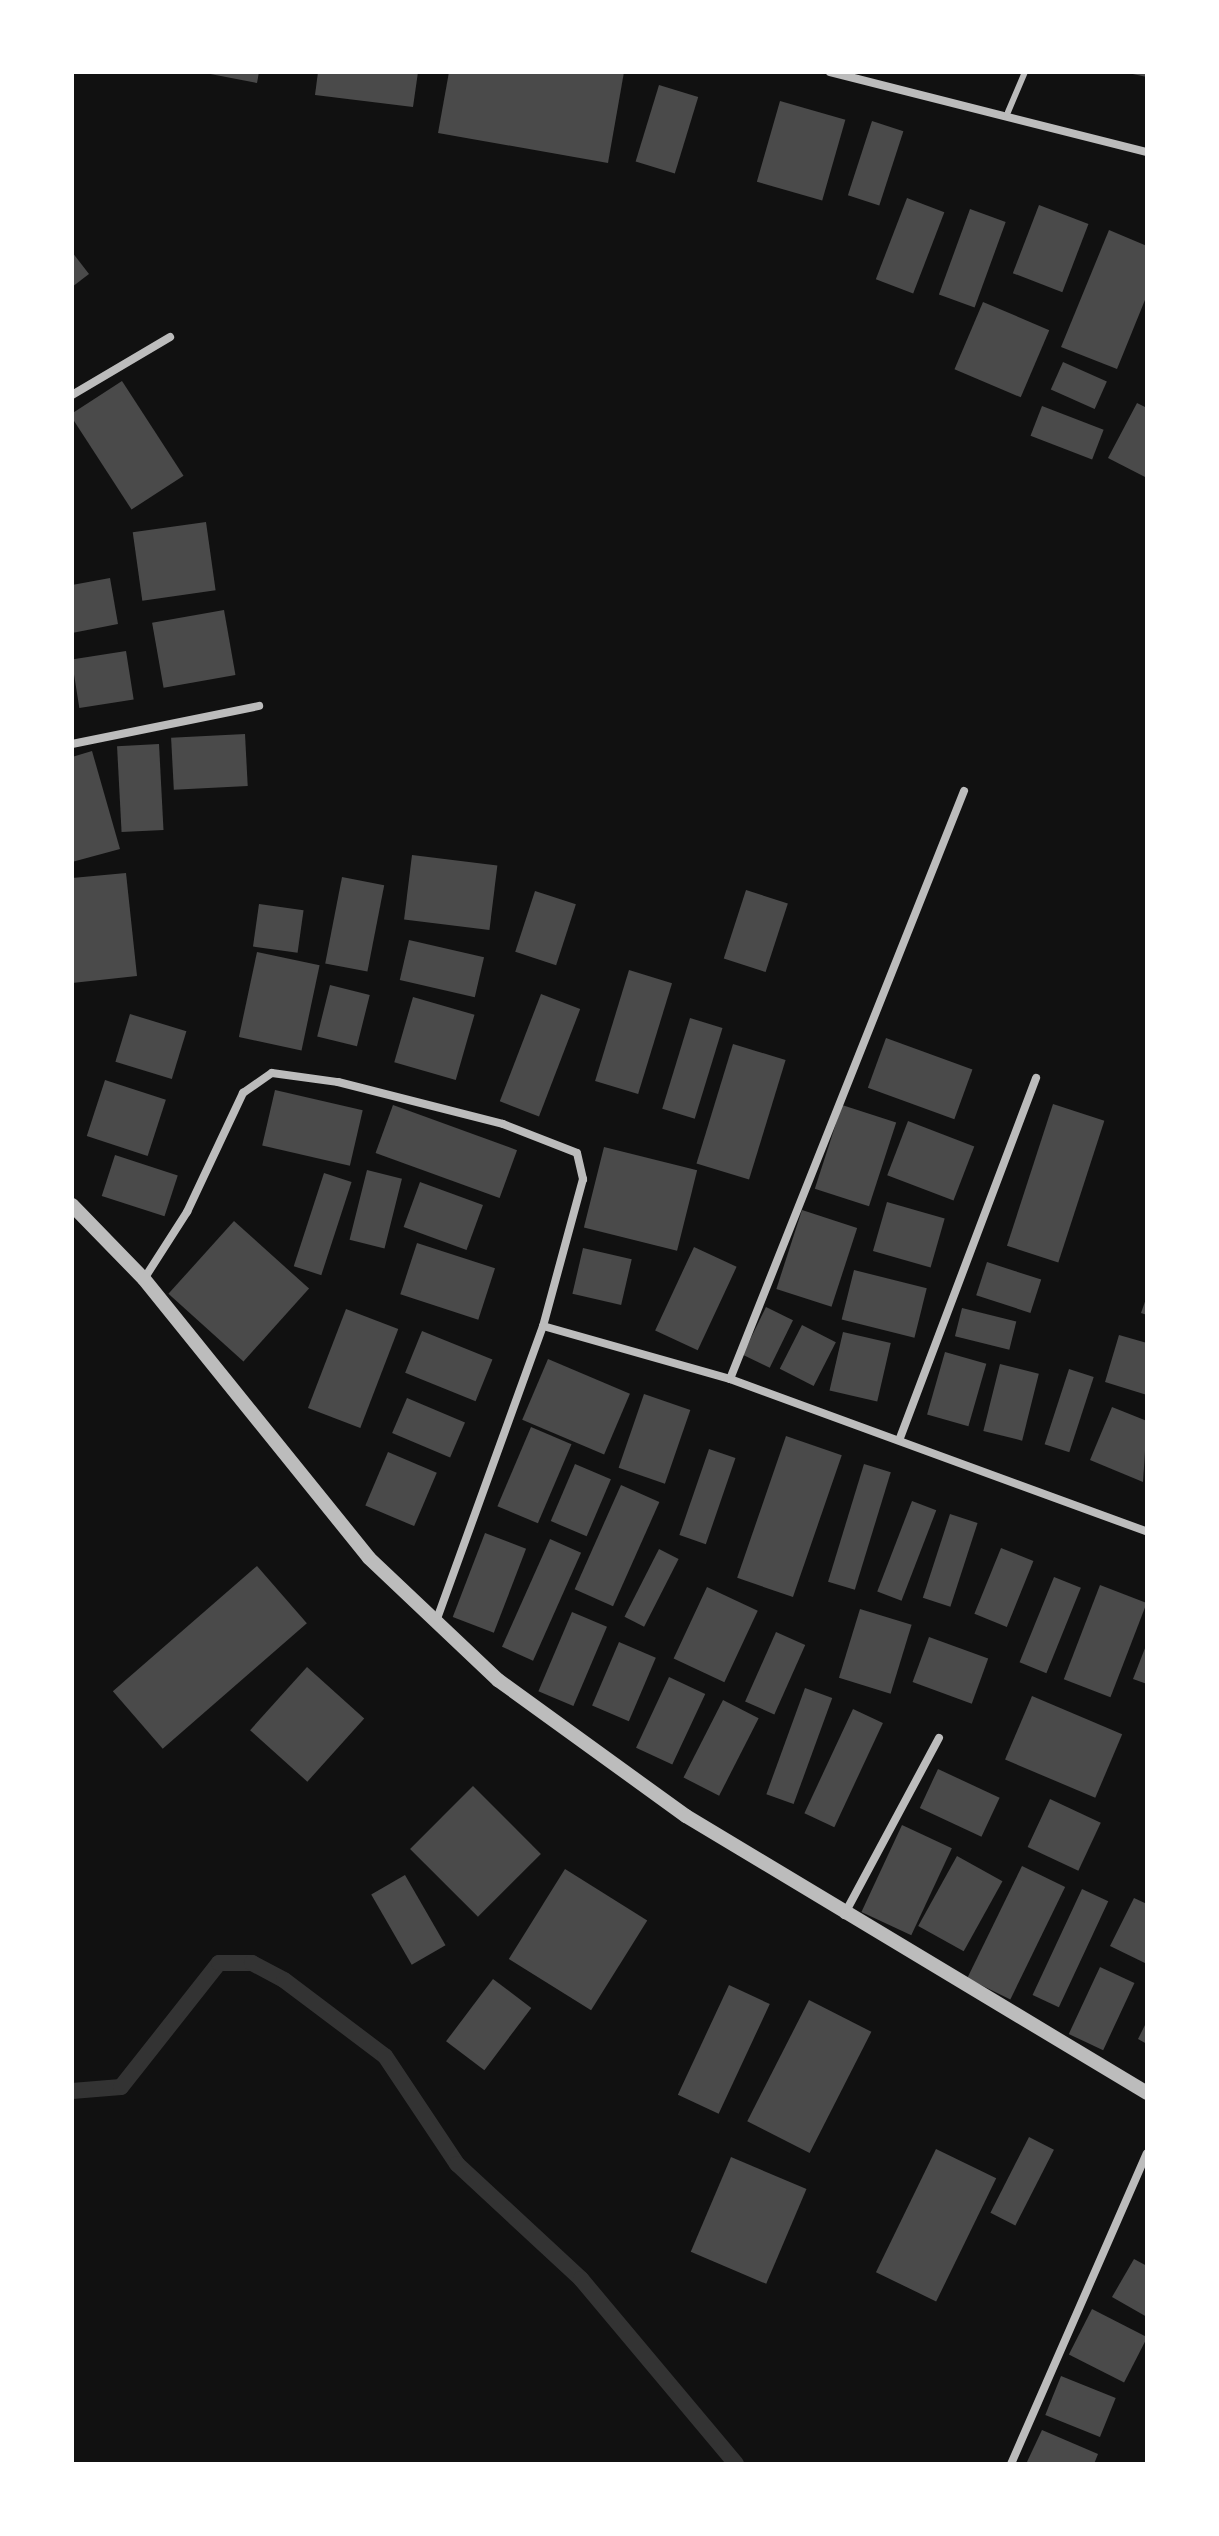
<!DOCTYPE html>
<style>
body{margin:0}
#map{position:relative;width:1219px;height:2536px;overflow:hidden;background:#111;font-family:"PT Serif",serif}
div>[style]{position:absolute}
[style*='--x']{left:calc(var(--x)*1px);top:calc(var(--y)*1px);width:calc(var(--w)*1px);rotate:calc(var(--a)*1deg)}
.stream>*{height:16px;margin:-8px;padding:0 8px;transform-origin:8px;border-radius:8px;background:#333}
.building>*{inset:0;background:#4a4a4a;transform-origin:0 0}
.service>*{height:6px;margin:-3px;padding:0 3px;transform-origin:3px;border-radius:3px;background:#bcbcbc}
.minor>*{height:8px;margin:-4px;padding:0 4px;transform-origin:4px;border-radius:4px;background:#bcbcbc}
.tertiary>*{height:14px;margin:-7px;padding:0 7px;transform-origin:7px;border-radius:7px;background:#bcbcbc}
span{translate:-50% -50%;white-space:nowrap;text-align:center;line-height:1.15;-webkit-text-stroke:6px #fff;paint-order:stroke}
.frame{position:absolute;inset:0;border:74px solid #fff;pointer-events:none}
</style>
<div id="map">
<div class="stream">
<div style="--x:72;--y:2091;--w:49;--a:-4.7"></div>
<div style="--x:121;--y:2087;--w:158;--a:-51.7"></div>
<div style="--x:219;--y:1963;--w:33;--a:0"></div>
<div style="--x:252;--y:1963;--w:36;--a:28"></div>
<div style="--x:284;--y:1980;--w:126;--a:37"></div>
<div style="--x:385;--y:2056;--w:130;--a:56.3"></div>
<div style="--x:457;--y:2164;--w:169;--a:42.8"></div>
<div style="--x:581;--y:2279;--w:241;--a:50"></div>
</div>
<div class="building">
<div style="clip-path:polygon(200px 72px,259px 72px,257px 83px)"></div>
<div style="clip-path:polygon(318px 72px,418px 72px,413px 107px,315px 95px)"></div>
<div style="clip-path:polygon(449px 72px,624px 72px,608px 163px,438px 133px)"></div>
<div style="clip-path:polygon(1128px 72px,1147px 72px,1147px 77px,1128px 73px)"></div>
<div style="left:659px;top:85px;width:41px;height:80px;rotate:17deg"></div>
<div style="left:780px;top:101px;width:68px;height:84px;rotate:16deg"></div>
<div style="left:872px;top:121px;width:33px;height:78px;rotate:18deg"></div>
<div style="left:907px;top:198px;width:40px;height:87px;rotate:21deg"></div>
<div style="left:1039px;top:205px;width:53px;height:73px;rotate:21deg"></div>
<div style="left:970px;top:209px;width:38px;height:91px;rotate:20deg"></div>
<div style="clip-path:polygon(1109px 230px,1147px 246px,1147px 295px,1117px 369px,1061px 347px)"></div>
<div style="clip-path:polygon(72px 252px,89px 274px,72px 287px)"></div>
<div style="left:983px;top:302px;width:72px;height:73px;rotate:23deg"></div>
<div style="left:1063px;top:362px;width:48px;height:30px;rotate:24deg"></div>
<div style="left:122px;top:381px;width:113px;height:62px;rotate:57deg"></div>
<div style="clip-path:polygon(1137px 403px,1147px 408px,1147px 478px,1108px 458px)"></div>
<div style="left:1042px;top:406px;width:66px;height:32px;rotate:21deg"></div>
<div style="left:206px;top:522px;width:69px;height:74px;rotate:82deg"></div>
<div style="clip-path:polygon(110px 578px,118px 624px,72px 633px,72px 585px)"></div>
<div style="left:224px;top:610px;width:66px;height:73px;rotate:80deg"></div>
<div style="left:126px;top:651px;width:49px;height:55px;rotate:81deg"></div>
<div style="left:245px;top:734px;width:52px;height:74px;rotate:87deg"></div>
<div style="left:159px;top:744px;width:86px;height:42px;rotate:87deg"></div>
<div style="clip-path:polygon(92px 751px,120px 849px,72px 862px,72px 757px)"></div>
<div style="left:412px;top:855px;width:86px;height:65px;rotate:7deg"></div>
<div style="clip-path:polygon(126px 873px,137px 976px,72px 983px,72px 878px)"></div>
<div style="left:342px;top:877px;width:43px;height:88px;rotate:11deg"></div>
<div style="left:746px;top:890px;width:44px;height:72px;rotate:18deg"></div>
<div style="left:535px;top:891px;width:43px;height:64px;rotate:18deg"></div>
<div style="left:259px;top:904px;width:45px;height:43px;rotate:8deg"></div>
<div style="left:409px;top:940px;width:77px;height:41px;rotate:13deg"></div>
<div style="left:257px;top:952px;width:64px;height:87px;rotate:12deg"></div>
<div style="left:629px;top:970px;width:45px;height:116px;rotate:17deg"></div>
<div style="left:330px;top:985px;width:41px;height:53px;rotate:14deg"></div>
<div style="left:541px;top:994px;width:42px;height:115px;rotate:21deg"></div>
<div style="left:413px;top:997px;width:64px;height:68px;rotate:16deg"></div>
<div style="left:130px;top:1014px;width:59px;height:50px;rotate:17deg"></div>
<div style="left:690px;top:1018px;width:34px;height:95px;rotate:17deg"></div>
<div style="left:886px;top:1038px;width:92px;height:53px;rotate:20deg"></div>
<div style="left:733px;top:1044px;width:55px;height:125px;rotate:17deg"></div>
<div style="left:105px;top:1080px;width:64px;height:59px;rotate:18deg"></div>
<div style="left:275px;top:1090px;width:90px;height:57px;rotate:13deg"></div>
<div style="left:1053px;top:1104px;width:54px;height:149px;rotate:18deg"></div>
<div style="left:393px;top:1105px;width:132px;height:51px;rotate:20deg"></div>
<div style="left:842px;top:1105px;width:57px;height:88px;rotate:18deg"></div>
<div style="left:908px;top:1121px;width:71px;height:58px;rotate:21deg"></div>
<div style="left:604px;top:1147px;width:96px;height:83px;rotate:14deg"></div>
<div style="left:115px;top:1155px;width:66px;height:43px;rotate:18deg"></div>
<div style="left:367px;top:1170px;width:36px;height:72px;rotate:14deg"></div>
<div style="left:324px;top:1173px;width:29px;height:98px;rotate:18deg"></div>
<div style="left:420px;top:1182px;width:67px;height:48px;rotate:20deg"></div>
<div style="left:887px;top:1202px;width:60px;height:51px;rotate:16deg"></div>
<div style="left:802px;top:1210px;width:58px;height:83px;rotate:18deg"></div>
<div style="left:234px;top:1221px;width:101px;height:98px;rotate:42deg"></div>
<div style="left:417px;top:1243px;width:82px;height:54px;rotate:18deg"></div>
<div style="left:694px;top:1247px;width:47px;height:92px;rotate:25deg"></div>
<div style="left:583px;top:1248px;width:50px;height:47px;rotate:13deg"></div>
<div style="left:987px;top:1262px;width:57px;height:35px;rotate:18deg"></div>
<div style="left:854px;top:1270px;width:75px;height:51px;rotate:14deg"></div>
<div style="clip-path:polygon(1147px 1296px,1147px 1315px,1141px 1313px)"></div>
<div style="left:766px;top:1307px;width:30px;height:53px;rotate:26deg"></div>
<div style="left:962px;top:1308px;width:56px;height:29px;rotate:14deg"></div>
<div style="left:346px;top:1309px;width:56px;height:106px;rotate:21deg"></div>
<div style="left:802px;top:1325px;width:38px;height:49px;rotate:27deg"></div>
<div style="left:422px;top:1331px;width:76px;height:45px;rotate:22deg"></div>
<div style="left:843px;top:1332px;width:49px;height:60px;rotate:13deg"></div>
<div style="clip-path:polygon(1119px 1335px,1147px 1343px,1147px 1395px,1105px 1382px)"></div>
<div style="left:945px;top:1352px;width:43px;height:65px;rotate:16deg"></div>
<div style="left:548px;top:1359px;width:89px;height:66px;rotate:23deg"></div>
<div style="left:1000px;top:1364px;width:40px;height:69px;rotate:14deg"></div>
<div style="left:1069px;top:1369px;width:26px;height:79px;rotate:18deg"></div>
<div style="left:644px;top:1394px;width:49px;height:78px;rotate:19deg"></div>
<div style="left:407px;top:1398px;width:63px;height:38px;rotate:23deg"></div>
<div style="clip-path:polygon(1112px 1407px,1147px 1421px,1143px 1482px,1090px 1460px)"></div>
<div style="left:531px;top:1427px;width:44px;height:86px;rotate:23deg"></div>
<div style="left:786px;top:1436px;width:59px;height:150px;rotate:19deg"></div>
<div style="left:709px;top:1449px;width:28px;height:91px;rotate:19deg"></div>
<div style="left:388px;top:1452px;width:53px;height:58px;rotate:23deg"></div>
<div style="left:575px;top:1464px;width:39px;height:62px;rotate:23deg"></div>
<div style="left:864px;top:1464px;width:28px;height:123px;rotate:17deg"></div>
<div style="left:621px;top:1485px;width:42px;height:114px;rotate:24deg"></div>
<div style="left:912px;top:1501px;width:26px;height:97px;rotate:21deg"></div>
<div style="left:950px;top:1514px;width:29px;height:88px;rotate:18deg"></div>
<div style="left:485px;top:1533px;width:44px;height:90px;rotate:21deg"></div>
<div style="left:550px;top:1539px;width:34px;height:118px;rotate:24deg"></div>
<div style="left:1001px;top:1548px;width:35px;height:71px;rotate:22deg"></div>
<div style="left:659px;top:1549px;width:22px;height:76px;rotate:27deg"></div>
<div style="left:257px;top:1566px;width:76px;height:191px;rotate:49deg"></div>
<div style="left:1054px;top:1577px;width:29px;height:92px;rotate:22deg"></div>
<div style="left:1100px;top:1585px;width:50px;height:101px;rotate:21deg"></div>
<div style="left:707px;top:1587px;width:56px;height:79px;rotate:25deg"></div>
<div style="left:860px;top:1609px;width:54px;height:72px;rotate:17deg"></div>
<div style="left:572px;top:1612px;width:38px;height:86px;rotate:23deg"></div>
<div style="left:776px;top:1632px;width:32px;height:76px;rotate:24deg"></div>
<div style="left:929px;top:1637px;width:63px;height:48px;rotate:20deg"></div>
<div style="left:619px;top:1642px;width:40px;height:69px;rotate:23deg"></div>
<div style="clip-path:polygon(1147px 1643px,1147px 1684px,1133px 1679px)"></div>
<div style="left:307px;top:1667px;width:77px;height:85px;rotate:42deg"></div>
<div style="left:669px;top:1677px;width:40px;height:78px;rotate:25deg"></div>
<div style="left:805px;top:1688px;width:29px;height:113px;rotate:20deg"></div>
<div style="left:1032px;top:1696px;width:98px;height:69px;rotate:23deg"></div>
<div style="left:723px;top:1700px;width:40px;height:87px;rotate:27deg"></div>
<div style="left:853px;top:1709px;width:33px;height:115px;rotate:25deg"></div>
<div style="left:938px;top:1769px;width:68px;height:43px;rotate:25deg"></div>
<div style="left:473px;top:1786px;width:96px;height:89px;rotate:45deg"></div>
<div style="left:1050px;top:1799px;width:56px;height:53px;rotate:25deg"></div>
<div style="left:902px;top:1825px;width:55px;height:96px;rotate:25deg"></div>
<div style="left:957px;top:1856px;width:52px;height:80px;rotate:29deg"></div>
<div style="left:1022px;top:1866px;width:48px;height:125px;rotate:26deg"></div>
<div style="left:565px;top:1869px;width:97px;height:106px;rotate:32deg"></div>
<div style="left:405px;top:1875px;width:81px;height:39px;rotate:60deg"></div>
<div style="left:1082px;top:1889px;width:29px;height:117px;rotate:25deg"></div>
<div style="clip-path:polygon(1134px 1898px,1147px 1904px,1147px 1964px,1110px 1946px)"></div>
<div style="left:1100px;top:1967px;width:38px;height:74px;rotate:25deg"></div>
<div style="left:493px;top:1979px;width:48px;height:78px;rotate:37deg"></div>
<div style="left:729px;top:1985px;width:45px;height:121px;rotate:25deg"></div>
<div style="left:809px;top:2000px;width:70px;height:136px;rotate:27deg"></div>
<div style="clip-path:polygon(1147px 2021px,1147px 2044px,1138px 2039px)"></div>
<div style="left:1029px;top:2137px;width:28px;height:85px;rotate:27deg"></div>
<div style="left:936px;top:2149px;width:67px;height:137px;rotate:26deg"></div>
<div style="left:731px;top:2157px;width:82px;height:103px;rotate:23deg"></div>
<div style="clip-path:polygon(1134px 2259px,1147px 2266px,1147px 2317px,1112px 2297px)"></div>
<div style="left:1092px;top:2309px;width:62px;height:51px;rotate:27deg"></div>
<div style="left:1061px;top:2376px;width:59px;height:42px;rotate:22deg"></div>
<div style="clip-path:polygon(1042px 2430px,1098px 2454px,1094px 2464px,1026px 2464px)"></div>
</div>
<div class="service">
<div style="--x:1008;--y:112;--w:43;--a:-67"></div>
</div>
<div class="minor">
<div style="--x:830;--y:72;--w:327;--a:14.2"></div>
<div style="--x:72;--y:395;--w:114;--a:-30.6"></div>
<div style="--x:72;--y:744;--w:191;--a:-11.5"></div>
<div style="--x:144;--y:1279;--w:80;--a:-57.3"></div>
<div style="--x:187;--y:1212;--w:132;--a:-64.8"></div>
<div style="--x:243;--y:1093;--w:35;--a:-35"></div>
<div style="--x:272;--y:1073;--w:67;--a:7.8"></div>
<div style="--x:338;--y:1082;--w:170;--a:14.3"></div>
<div style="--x:503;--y:1124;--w:79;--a:21.4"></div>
<div style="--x:577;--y:1153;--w:27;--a:77"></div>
<div style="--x:583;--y:1179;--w:152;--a:105.2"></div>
<div style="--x:543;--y:1326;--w:314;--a:109.9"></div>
<div style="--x:543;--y:1326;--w:194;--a:15.8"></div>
<div style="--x:730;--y:1379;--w:444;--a:20.1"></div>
<div style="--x:730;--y:1379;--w:633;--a:-68.3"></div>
<div style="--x:900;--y:1438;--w:385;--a:-69.3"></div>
<div style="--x:844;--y:1915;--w:201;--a:-61.8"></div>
<div style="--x:1011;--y:2464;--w:339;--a:-66.4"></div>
</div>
<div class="tertiary">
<div style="--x:72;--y:1205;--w:103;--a:45.8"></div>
<div style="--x:144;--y:1279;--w:358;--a:51.1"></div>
<div style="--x:369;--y:1558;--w:178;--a:43.4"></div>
<div style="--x:498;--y:1680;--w:232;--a:35.9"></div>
<div style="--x:686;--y:1816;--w:538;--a:31"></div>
</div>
<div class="frame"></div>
</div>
